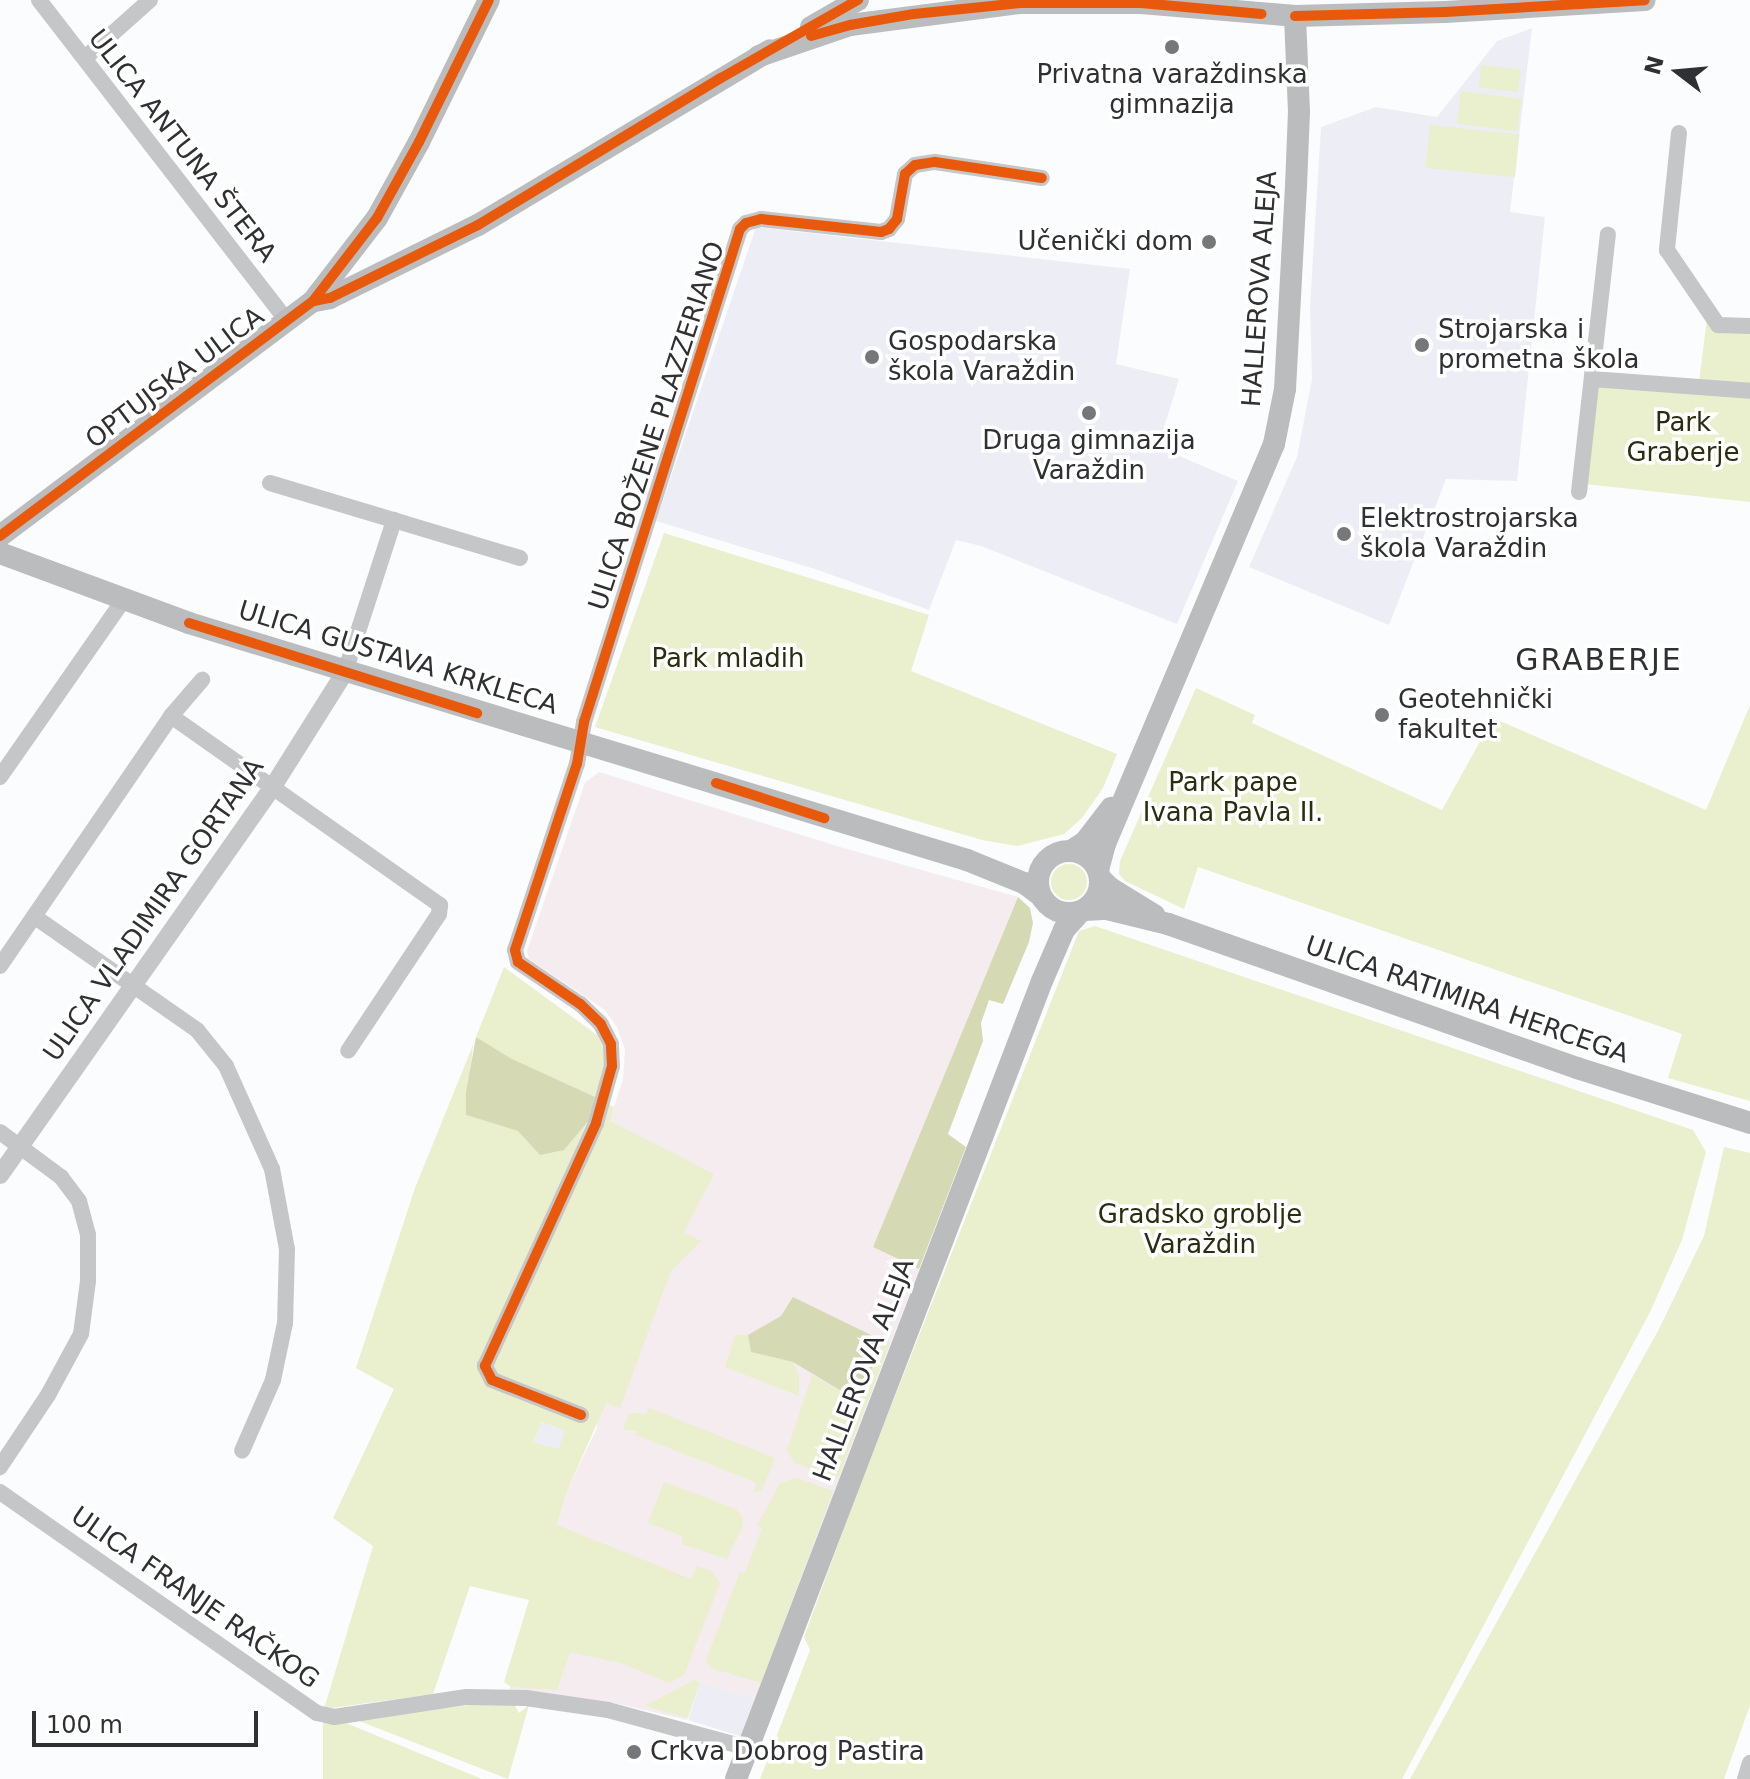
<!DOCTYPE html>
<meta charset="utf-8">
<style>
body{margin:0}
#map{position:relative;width:1750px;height:1779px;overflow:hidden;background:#fbfcfe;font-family:"DejaVu Sans",sans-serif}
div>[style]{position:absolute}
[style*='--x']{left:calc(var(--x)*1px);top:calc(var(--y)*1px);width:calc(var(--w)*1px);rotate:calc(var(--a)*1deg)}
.commercial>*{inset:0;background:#f4ecef}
.built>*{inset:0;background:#edeef5;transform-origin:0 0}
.green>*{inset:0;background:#eaefcd;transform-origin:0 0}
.round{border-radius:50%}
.forest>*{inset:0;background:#d5dab4}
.minor>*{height:16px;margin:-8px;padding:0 8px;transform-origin:8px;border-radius:8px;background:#c5c6c8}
.tertiary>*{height:18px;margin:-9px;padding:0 9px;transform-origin:9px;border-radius:9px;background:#c5c6c8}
.secondary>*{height:22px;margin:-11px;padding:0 11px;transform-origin:11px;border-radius:11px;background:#babcbd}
.secondary>.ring{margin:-11px;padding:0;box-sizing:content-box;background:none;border:22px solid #babcbd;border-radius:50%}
.cycleway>*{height:10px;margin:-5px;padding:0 5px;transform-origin:5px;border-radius:5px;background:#e8590c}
.dots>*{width:22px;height:22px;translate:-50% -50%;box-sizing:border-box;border:4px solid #fff;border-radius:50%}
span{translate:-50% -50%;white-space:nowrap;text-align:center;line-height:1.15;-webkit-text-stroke:7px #fff;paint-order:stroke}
.poi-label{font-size:26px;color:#2f3033}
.right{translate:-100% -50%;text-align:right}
.left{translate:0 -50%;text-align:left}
.street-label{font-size:26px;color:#2f3033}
.park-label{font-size:26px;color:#2b2d0e}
.quarter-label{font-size:30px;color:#2f3033;letter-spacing:2px}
.north{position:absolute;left:1638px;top:32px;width:80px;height:80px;-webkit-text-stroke:6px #fff;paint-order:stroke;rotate:286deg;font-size:22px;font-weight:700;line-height:32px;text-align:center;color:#2f3033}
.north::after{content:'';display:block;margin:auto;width:28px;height:36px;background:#2f3033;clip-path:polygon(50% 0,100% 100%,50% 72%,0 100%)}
.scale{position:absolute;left:32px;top:1711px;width:226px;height:36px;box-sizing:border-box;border:4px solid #2f3033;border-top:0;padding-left:10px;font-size:24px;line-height:28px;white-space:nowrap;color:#2f3033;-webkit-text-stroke:6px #fff;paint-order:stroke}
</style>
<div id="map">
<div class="commercial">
<div style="clip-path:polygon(599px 772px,840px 847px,1018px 897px,873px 1247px,919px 1269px,755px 1699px,700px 1682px,687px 1720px,615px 1703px,509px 1690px,567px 1491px,597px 1428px,609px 1121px,623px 1080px,625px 1050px,617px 1027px,605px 1010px,529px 959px,527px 951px,585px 783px)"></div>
</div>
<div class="built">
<div style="clip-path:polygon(1532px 28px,1510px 212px,1545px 217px,1517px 481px,1446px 479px,1389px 625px,1249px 567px,1297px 457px,1312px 379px,1310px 306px,1321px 127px,1376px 107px,1437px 117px,1497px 41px)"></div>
<div style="clip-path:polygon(756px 227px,1130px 269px,1116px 364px,1179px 379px,1158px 447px,1238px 481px,1177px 624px,981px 546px,956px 540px,929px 610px,818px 570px,656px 521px)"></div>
<div style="clip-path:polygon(542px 1422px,566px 1431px,558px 1449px,533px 1442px)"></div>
<div style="left:700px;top:1682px;width:58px;height:40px;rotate:17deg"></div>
</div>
<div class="green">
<div style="left:1481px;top:65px;width:40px;height:23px;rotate:6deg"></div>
<div style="left:1461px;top:91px;width:61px;height:33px;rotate:7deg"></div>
<div style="left:1430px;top:125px;width:90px;height:43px;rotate:6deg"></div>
<div style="clip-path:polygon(1707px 318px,1750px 319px,1750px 502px,1585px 484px,1596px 374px,1699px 382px)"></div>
<div style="clip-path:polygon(664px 533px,929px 615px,911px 671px,1117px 754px,1103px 788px,1082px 818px,1064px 834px,1017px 846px,982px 840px,595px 727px)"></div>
<div style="clip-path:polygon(1196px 688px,1255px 715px,1252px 723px,1442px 810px,1493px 718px,1706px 810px,1750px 705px,1750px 1101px,1668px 1078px,1682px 1034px,1198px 867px,1184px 909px,1125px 881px,1119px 874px,1120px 861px)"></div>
<div class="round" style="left:1051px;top:864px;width:36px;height:36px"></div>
<div style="clip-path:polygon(1095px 926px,1693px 1130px,1706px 1152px,1682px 1240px,1650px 1312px,1402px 1779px,760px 1779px,810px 1650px,804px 1637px,860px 1485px,1079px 931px)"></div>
<div style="clip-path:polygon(evenodd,504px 967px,597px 1035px,604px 1050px,604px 1067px,595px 1097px,614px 1107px,610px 1121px,714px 1174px,684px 1232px,701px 1241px,671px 1271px,620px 1408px,606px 1403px,567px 1491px,557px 1525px,691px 1579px,697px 1566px,712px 1571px,720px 1583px,684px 1675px,669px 1683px,621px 1663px,570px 1652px,557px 1690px,511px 1687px,504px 1682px,529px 1600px,470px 1586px,433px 1694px,324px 1709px,373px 1546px,333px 1518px,394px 1389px,356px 1368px,415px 1188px,473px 1045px,466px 1115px,518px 1131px,512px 1059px,476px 1037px,504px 967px,542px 1422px,565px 1431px,558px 1449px,533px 1442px,542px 1422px)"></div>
<div style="clip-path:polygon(1724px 1147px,1750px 1153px,1750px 1705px,1724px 1779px,1410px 1779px,1659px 1329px,1704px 1236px)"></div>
<div style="clip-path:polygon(735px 1335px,748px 1335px,751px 1352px,793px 1362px,799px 1375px,799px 1396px,725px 1367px)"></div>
<div style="clip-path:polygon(873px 1336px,890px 1343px,838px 1478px,794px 1463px,787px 1450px,812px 1375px,858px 1401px,875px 1360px)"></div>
<div style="clip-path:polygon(649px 1408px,775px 1458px,762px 1490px,753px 1493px,757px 1483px,636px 1435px,637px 1431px,623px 1430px,629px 1413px,646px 1414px)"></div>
<div style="clip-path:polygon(797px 1478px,833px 1491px,761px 1683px,711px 1668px,706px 1660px,740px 1572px,745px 1573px,762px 1528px,757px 1526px,780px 1483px)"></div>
<div style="clip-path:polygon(664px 1482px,736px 1509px,742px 1516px,743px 1525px,727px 1559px,682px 1544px,682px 1536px,648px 1523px)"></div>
<div style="clip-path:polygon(694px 1680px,700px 1682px,688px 1718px,645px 1706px)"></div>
<div style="clip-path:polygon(514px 1704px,519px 1713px,529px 1705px,508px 1779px,354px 1719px,470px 1705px)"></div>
<div style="clip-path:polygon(323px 1721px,341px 1721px,482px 1779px,323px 1779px)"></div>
</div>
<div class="forest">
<div style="clip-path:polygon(1018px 897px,1030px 908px,1033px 923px,1029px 942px,1003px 1004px,989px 1000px,981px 1023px,983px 1041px,948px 1134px,966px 1147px,919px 1269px,873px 1247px)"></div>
<div style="clip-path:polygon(476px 1037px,512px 1059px,595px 1097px,590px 1119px,564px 1150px,540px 1155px,518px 1131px,466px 1115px,466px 1092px)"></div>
<div style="clip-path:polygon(793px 1297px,873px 1336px,875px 1360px,858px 1401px,793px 1362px,751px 1352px,748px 1335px,781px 1316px)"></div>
</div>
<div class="minor">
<div style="--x:39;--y:0;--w:406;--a:52.3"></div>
<div style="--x:85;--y:58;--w:87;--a:-41.7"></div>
<div style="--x:1679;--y:133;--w:118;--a:95.9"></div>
<div style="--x:1667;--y:250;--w:91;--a:55.8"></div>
<div style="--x:1718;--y:325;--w:32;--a:2"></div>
<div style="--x:1592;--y:379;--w:158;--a:4.3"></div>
<div style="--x:270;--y:483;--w:261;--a:16.7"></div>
<div style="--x:1579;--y:492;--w:259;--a:-83.6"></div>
<div style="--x:345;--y:672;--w:160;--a:-72.1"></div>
<div style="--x:171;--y:716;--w:329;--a:35.1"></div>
<div style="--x:440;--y:905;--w:9;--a:96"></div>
<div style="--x:439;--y:914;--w:164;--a:123.6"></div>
<div style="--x:0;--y:777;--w:215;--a:-55.1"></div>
<div style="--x:35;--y:917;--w:198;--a:34.9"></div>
<div style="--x:197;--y:1030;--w:46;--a:51.1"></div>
<div style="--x:226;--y:1066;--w:113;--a:65.9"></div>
<div style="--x:272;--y:1169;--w:81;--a:79.4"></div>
<div style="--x:287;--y:1249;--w:74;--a:91.5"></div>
<div style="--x:285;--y:1323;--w:58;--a:101.9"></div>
<div style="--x:273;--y:1380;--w:77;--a:113.6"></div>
<div style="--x:0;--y:966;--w:303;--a:-55.6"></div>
<div style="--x:171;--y:716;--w:48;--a:-49.3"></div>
<div style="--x:0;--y:1132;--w:76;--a:36.4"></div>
<div style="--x:61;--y:1177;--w:30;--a:53"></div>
<div style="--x:79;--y:1201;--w:35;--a:75"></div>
<div style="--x:88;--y:1235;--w:46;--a:90"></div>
<div style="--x:88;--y:1281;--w:53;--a:97.5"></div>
<div style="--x:81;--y:1334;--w:69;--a:118.4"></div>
<div style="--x:48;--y:1395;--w:87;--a:123.7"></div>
<div style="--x:581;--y:1415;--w:96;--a:-158.5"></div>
<div style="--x:492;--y:1380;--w:16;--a:-117"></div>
<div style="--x:485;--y:1366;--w:267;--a:-65.4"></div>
<div style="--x:596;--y:1123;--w:59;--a:-74.3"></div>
<div style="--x:612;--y:1066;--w:22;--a:-93"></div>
<div style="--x:611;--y:1044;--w:22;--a:-117"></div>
<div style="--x:601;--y:1024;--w:29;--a:-136"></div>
<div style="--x:580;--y:1004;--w:75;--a:-145.9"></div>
<div style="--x:518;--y:962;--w:12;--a:-104"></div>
<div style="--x:515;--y:950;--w:196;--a:-71.6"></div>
<div style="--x:577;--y:764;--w:43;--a:-80.5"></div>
<div style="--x:584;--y:722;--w:517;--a:-72.44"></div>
<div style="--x:740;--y:229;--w:8;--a:-45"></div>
<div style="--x:746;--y:223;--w:16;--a:-15"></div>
<div style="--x:761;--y:219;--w:121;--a:6.2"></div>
<div style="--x:881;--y:232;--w:9;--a:-21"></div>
<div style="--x:889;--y:229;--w:13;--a:-51"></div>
<div style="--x:897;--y:219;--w:46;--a:-79.9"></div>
<div style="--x:905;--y:174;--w:13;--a:-42"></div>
<div style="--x:915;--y:165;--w:20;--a:-9"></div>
<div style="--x:935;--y:162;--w:108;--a:8.5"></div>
<div style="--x:0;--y:1492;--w:386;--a:34.9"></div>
<div style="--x:317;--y:1713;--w:17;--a:13"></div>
<div style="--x:334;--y:1717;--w:134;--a:-8.6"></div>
<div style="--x:467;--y:1697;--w:59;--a:1"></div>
<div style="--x:526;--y:1698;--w:83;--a:8.3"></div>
<div style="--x:608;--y:1710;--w:145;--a:15.2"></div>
<div style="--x:1745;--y:1779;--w:17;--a:-73"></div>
</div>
<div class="tertiary">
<div style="--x:0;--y:1175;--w:473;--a:-54.9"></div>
<div style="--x:272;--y:788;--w:137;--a:-57.8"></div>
</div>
<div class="secondary">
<div style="--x:811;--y:27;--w:54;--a:-29.9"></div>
<div style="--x:759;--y:56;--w:96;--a:-18.8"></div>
<div style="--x:850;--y:25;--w:171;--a:-7.4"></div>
<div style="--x:1020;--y:3;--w:121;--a:0"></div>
<div style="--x:1141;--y:3;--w:155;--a:4.8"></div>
<div style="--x:1295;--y:16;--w:150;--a:-1.5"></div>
<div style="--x:1445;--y:12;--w:200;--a:-3.4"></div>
<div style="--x:315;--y:301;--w:15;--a:-11"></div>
<div style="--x:330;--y:298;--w:165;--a:-26.3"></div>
<div style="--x:478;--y:225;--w:340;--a:-30.9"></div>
<div style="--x:0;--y:536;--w:391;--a:-36.9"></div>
<div style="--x:313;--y:301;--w:105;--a:-52.4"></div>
<div style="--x:377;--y:218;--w:87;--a:-61.1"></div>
<div style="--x:419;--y:142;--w:158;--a:-63.8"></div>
<div style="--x:0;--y:553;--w:202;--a:20.3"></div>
<div style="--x:189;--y:623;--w:813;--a:16.94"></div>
<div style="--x:967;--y:860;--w:61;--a:22"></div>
<div style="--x:1024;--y:883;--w:20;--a:37"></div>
<div class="ring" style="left:1038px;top:851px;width:40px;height:40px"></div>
<div style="--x:1071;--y:851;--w:17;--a:-33"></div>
<div style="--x:1085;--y:842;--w:43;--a:-52.6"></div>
<div style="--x:1098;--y:870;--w:27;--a:-75"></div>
<div style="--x:1105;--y:844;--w:434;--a:-67.1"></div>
<div style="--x:1274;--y:444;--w:56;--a:-78.7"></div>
<div style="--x:1285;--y:389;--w:203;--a:-86.9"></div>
<div style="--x:1296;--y:186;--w:74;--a:-87.7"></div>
<div style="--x:1299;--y:112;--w:96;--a:-92.4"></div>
<div style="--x:1100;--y:878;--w:14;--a:45"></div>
<div style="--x:1110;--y:888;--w:52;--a:31.5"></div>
<div style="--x:1085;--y:910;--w:22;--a:-3"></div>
<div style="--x:1107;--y:909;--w:63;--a:13.8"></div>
<div style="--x:1168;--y:924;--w:434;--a:19.4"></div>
<div style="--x:1577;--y:1068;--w:182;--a:17.6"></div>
<div style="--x:736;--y:1779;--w:855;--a:-69.02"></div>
<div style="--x:1042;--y:981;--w:56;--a:-66.7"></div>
<div style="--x:1064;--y:930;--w:24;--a:-48"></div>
</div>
<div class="cycleway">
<div style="--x:1295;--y:16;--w:150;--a:-1.5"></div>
<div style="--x:1445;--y:12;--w:200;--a:-3.4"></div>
<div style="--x:811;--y:36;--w:41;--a:-15.8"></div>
<div style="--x:850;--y:25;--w:65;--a:-9.8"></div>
<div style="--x:914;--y:14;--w:107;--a:-5.9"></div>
<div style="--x:1020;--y:3;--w:121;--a:0"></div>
<div style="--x:1141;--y:3;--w:121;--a:5.2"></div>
<div style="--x:314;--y:301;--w:16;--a:-11"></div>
<div style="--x:330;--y:298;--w:165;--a:-26.3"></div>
<div style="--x:478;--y:225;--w:284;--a:-31.2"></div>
<div style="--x:721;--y:78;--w:158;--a:-29.7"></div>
<div style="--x:0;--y:536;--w:391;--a:-36.9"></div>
<div style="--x:313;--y:301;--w:105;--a:-52.4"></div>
<div style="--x:377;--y:218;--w:87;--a:-61.1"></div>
<div style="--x:419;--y:142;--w:158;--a:-63.8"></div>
<div style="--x:189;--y:623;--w:302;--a:17.4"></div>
<div style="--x:716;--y:783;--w:114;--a:18"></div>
<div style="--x:581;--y:1415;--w:96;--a:-158.5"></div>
<div style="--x:492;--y:1380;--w:16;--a:-117"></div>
<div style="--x:485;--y:1366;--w:267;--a:-65.4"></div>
<div style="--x:596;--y:1123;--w:59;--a:-74.3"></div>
<div style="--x:612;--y:1066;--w:22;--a:-93"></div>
<div style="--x:611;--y:1044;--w:22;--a:-117"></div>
<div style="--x:601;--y:1024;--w:29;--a:-136"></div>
<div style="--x:580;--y:1004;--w:75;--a:-145.9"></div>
<div style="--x:518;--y:962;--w:12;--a:-104"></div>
<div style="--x:515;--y:950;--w:196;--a:-71.6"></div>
<div style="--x:577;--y:764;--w:43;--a:-80.5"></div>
<div style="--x:584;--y:722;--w:517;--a:-72.44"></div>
<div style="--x:740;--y:229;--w:8;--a:-45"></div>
<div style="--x:746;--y:223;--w:16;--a:-15"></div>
<div style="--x:761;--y:219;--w:121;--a:6.2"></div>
<div style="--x:881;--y:232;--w:9;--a:-21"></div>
<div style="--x:889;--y:229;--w:13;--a:-51"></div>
<div style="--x:897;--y:219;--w:46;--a:-79.9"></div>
<div style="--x:905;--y:174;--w:13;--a:-42"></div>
<div style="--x:915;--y:165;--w:20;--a:-9"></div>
<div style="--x:935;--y:162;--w:108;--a:8.5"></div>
</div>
<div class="dots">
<div style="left:1172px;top:47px;background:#76777a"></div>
<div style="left:1209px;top:242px;background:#76777a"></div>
<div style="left:1422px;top:345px;background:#76777a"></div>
<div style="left:872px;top:357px;background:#76777a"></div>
<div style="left:1089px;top:413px;background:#76777a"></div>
<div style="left:1344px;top:534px;background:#76777a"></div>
<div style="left:1382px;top:715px;background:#76777a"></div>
<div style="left:634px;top:1752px;background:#76777a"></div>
</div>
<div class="poi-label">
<span style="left:1172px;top:90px">Privatna varaždinska<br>gimnazija</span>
<span class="right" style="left:1193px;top:242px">Učenički dom</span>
<span class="left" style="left:1438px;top:345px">Strojarska i<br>prometna škola</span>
<span class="left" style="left:888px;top:357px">Gospodarska<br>škola Varaždin</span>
<span style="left:1089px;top:456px">Druga gimnazija<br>Varaždin</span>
<span class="left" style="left:1360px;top:534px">Elektrostrojarska<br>škola Varaždin</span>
<span class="left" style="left:1398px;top:715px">Geotehnički<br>fakultet</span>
<span class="left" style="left:650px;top:1752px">Crkva Dobrog Pastira</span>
</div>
<div class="street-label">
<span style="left:182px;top:146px;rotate:52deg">ULICA ANTUNA ŠTERA</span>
<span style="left:1260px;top:289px;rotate:-86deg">HALLEROVA ALEJA</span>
<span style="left:175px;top:378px;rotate:-37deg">OPTUJSKA ULICA</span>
<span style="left:657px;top:426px;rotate:-72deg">ULICA BOŽENE PLAZZERIANO</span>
<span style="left:398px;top:658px;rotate:17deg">ULICA GUSTAVA KRKLECA</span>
<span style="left:154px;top:910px;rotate:-55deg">ULICA VLADIMIRA GORTANA</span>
<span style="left:1467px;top:1000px;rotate:19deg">ULICA RATIMIRA HERCEGA</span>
<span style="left:864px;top:1370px;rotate:-69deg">HALLEROVA ALEJA</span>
<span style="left:195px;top:1598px;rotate:35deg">ULICA FRANJE RAČKOG</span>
</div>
<div class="park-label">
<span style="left:1683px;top:438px">Park<br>Graberje</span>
<span style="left:728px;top:659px">Park mladih</span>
<span style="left:1233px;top:798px">Park pape<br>Ivana Pavla II.</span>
<span style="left:1200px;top:1230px">Gradsko groblje<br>Varaždin</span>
</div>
<div class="quarter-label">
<span style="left:1599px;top:660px">GRABERJE</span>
</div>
<div class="north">N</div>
<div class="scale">100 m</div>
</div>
